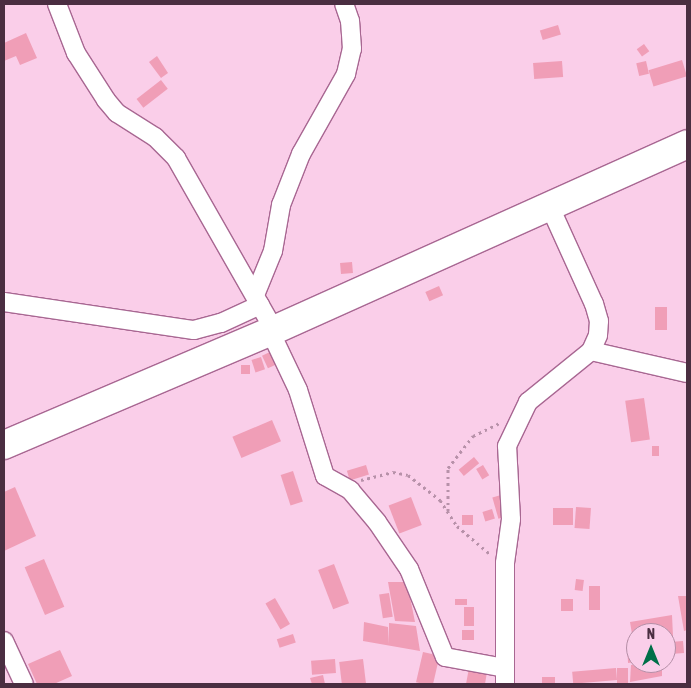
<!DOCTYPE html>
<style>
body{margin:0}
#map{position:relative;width:691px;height:688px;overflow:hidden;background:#facee9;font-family:"Asap Condensed",sans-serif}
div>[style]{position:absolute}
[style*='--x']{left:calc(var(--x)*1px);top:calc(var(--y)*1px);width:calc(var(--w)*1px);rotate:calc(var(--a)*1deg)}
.building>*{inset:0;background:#f09eb7;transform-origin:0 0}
.path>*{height:3px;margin-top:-1.5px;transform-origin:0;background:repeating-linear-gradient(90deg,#b791a9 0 2.5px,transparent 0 6.5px)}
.roads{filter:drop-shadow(1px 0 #a86792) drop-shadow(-1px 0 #a86792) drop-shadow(0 1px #a86792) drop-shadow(0 -1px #a86792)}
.street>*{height:18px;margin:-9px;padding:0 9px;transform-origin:9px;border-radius:9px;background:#fff}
.primary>*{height:28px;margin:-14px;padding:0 14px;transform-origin:14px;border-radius:14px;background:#fff}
span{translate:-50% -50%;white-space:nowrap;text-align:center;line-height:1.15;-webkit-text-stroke:5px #facee9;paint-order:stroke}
.frame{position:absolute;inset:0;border:5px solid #4a2e41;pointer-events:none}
.north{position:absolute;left:626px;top:623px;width:50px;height:50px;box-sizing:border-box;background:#facee9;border:1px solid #b48ea6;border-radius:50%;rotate:0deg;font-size:14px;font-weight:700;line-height:20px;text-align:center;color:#4a2e41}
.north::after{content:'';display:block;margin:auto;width:18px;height:22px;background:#006f48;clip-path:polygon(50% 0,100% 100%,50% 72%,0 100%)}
</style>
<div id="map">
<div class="building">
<div style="left:558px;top:25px;width:10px;height:19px;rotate:73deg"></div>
<div style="clip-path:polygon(26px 33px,37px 58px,20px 65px,16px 56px,4px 61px,4px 43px)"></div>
<div style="left:644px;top:44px;width:9px;height:9px;rotate:54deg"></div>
<div style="clip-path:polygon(157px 56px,168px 73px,161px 78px,149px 62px)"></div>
<div style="left:682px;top:60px;width:17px;height:35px;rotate:73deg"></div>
<div style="left:562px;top:61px;width:16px;height:29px;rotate:86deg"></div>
<div style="left:646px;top:61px;width:13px;height:10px;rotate:77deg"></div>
<div style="left:161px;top:80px;width:11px;height:31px;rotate:52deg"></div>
<div style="left:352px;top:262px;width:11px;height:12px;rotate:85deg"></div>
<div style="left:439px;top:286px;width:10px;height:15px;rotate:66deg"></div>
<div style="left:655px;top:307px;width:12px;height:23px"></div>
<div style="left:272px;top:351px;width:14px;height:11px;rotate:65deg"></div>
<div style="left:261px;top:357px;width:13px;height:10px;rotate:72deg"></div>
<div style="left:241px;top:365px;width:9px;height:9px"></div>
<div style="left:644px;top:398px;width:42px;height:19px;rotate:82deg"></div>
<div style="left:272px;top:420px;width:23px;height:43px;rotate:67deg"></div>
<div style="left:652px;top:446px;width:7px;height:10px"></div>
<div style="left:474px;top:457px;width:8px;height:20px;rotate:50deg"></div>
<div style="left:366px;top:465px;width:10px;height:20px;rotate:73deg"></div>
<div style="left:483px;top:465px;width:12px;height:8px;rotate:59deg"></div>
<div style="left:293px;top:471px;width:32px;height:13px;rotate:72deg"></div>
<div style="clip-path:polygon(15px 487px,36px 536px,4px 551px,4px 492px)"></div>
<div style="left:501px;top:495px;width:22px;height:9px;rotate:74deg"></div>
<div style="left:411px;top:497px;width:30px;height:24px;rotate:69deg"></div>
<div style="left:576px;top:507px;width:15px;height:21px;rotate:4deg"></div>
<div style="left:553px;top:508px;width:20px;height:17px"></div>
<div style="left:492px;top:509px;width:10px;height:10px;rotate:73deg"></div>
<div style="left:462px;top:515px;width:11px;height:10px"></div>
<div style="left:44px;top:559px;width:52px;height:21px;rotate:67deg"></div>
<div style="left:334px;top:564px;width:42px;height:17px;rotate:69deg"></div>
<div style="left:576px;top:579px;width:8px;height:11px;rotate:7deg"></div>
<div style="clip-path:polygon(388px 582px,407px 582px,415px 622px,395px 621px)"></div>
<div style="left:589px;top:586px;width:11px;height:24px"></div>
<div style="left:389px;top:593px;width:24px;height:10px;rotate:81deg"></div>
<div style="clip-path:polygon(678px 596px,686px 596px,687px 601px,687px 630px,684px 631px)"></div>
<div style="left:275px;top:598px;width:30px;height:11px;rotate:60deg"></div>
<div style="left:455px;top:599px;width:12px;height:6px"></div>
<div style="left:561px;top:599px;width:12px;height:12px"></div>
<div style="left:464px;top:607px;width:10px;height:19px"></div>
<div style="clip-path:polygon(672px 615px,673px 636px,666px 637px,666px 633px,636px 633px,636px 662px,628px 663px,627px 640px,633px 640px,630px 622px)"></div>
<div style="clip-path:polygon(364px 622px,388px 627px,389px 644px,389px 623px,416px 626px,420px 651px,363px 641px)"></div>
<div style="left:462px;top:630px;width:12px;height:10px"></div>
<div style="left:293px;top:634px;width:9px;height:17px;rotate:72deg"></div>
<div style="clip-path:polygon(666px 638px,671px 638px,670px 653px,666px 653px)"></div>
<div style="left:683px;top:641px;width:12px;height:10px;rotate:85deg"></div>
<div style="clip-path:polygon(60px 650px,72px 676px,54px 684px,37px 684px,28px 664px)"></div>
<div style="left:423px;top:652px;width:17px;height:31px;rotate:13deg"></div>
<div style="left:335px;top:659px;width:14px;height:24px;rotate:86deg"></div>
<div style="left:363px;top:659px;width:25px;height:24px;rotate:83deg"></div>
<div style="clip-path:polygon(470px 663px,488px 666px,485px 684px,466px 684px)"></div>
<div style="clip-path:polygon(662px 663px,662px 676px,630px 682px,631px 665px)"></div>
<div style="left:616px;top:668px;width:12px;height:44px;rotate:85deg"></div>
<div style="left:617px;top:668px;width:11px;height:16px"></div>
<div style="clip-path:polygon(323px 675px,325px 684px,312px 684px,310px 678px)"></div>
<div style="left:542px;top:677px;width:13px;height:7px"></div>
</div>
<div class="path">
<div style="--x:361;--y:480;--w:33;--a:-14"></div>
<div style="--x:393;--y:472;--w:15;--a:11"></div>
<div style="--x:408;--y:475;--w:41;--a:38"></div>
<div style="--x:440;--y:500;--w:31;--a:57"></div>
<div style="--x:457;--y:526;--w:43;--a:40.3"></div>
<div style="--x:448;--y:511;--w:43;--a:-90"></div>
<div style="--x:448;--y:468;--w:41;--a:-52"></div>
<div style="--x:473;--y:436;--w:30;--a:-26"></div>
</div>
<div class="roads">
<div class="street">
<div style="--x:57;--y:4;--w:53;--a:68.8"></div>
<div style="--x:76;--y:53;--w:56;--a:57.4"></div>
<div style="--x:106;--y:100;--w:17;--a:50"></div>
<div style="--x:117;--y:113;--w:45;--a:32.3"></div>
<div style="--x:155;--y:137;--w:30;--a:45"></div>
<div style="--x:176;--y:158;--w:198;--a:60.3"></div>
<div style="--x:255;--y:295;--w:48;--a:-67.8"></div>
<div style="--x:273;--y:251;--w:47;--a:-80.1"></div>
<div style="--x:281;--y:205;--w:55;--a:-68.6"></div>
<div style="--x:301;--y:154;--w:92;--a:-60.6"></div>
<div style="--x:346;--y:74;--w:26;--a:-77"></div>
<div style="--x:352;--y:49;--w:28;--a:-94"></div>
<div style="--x:350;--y:21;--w:18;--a:-109"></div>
<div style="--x:4;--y:302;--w:192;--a:8.4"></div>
<div style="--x:194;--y:330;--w:28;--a:-15"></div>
<div style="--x:221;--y:323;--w:43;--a:-24.8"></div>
<div style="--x:270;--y:331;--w:65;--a:64.6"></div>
<div style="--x:298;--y:390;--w:90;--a:72.6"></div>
<div style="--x:325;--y:476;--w:29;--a:29"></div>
<div style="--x:350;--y:490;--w:42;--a:49.8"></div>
<div style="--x:377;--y:522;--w:57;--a:55.8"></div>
<div style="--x:409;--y:569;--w:95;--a:67.8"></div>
<div style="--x:445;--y:657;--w:61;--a:10.4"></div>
<div style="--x:591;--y:351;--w:98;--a:12.9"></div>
<div style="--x:4;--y:641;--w:47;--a:65.1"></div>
<div style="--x:505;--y:684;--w:121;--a:-90"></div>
<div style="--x:505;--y:563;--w:44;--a:-82.2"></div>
<div style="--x:511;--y:519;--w:73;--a:-93.1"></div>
<div style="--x:507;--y:446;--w:49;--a:-64.5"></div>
<div style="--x:528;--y:402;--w:81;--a:-39"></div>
<div style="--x:591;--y:351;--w:17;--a:-66"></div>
<div style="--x:598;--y:335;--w:14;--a:-86"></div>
<div style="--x:599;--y:321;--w:18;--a:-106"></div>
<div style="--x:594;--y:304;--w:107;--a:-114.4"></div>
</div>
<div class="primary">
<div style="--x:4;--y:445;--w:293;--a:-23.1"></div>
<div style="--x:274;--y:330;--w:453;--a:-24.2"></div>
</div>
</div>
<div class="frame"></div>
<div class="north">N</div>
</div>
